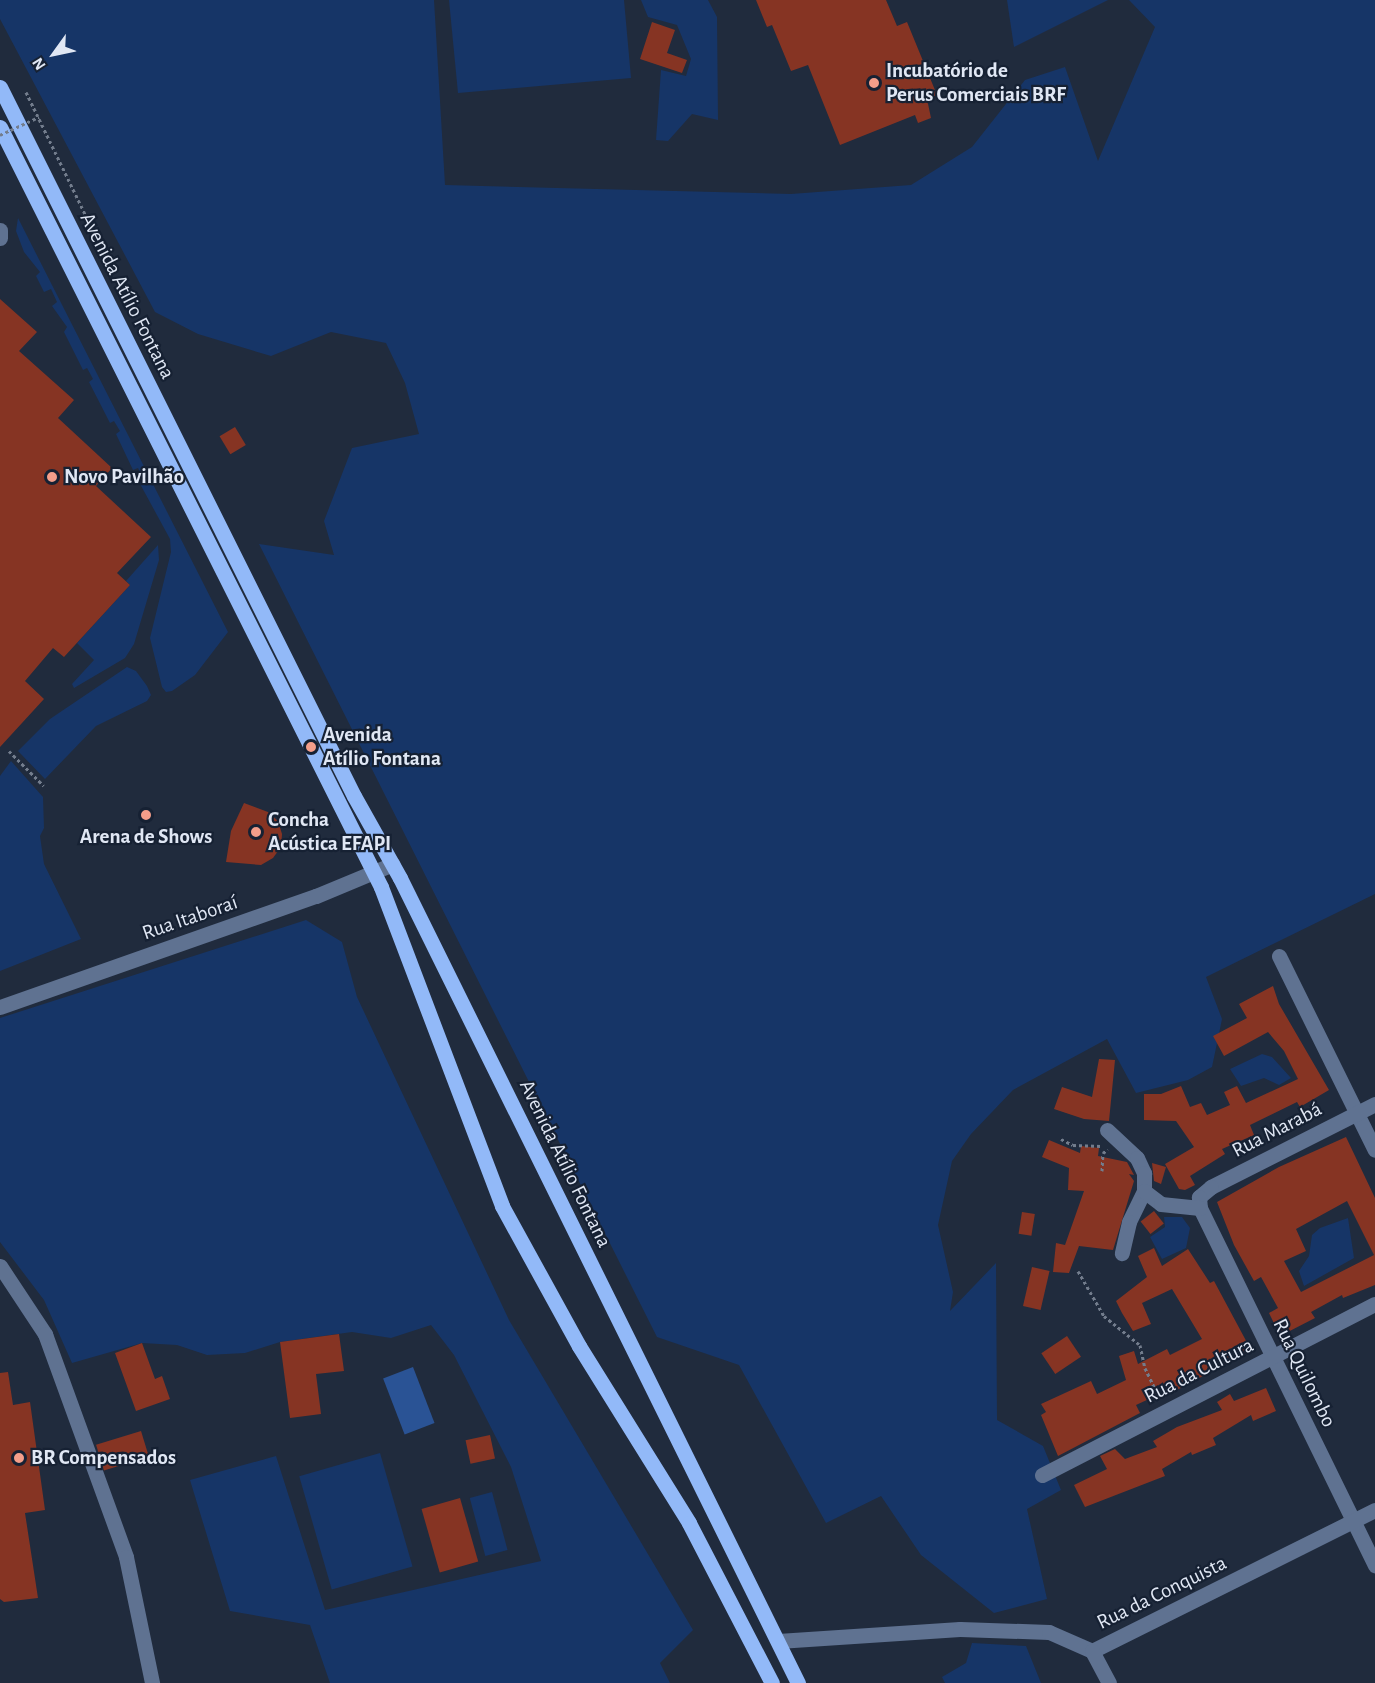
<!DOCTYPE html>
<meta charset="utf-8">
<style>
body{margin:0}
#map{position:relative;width:1375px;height:1683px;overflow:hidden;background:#202b3d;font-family:"Alegreya Sans",sans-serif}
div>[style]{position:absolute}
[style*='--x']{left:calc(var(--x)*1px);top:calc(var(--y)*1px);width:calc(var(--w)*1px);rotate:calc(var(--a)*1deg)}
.green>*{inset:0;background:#163567;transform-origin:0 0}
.water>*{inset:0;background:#2a5395;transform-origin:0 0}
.building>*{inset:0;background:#863423;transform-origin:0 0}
.path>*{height:3px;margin-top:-1.5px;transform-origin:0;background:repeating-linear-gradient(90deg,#737d8d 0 3px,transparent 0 6px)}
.minor>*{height:15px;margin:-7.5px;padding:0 7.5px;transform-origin:7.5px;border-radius:7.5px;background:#5f7291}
.major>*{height:15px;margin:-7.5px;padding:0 7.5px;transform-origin:7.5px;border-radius:7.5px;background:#92b9f8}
.path-bridge>*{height:3px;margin-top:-1.5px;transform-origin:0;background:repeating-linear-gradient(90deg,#737d8d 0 3px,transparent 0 6px)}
.dots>*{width:16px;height:16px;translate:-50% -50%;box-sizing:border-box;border:3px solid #162133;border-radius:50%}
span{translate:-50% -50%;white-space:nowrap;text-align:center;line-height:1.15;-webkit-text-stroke:4.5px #162133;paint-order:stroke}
.poi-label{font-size:21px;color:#e0e7f4;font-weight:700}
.left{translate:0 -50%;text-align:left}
.street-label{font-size:21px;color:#e0e7f4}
.north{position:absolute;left:24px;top:24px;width:60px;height:60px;-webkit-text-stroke:4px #162133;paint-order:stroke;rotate:237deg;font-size:16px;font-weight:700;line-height:24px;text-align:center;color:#e0e7f4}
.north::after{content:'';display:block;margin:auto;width:21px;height:27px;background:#e0e7f4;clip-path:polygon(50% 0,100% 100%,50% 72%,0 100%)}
</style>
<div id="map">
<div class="green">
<div style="clip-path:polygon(0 0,434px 0,445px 185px,791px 194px,911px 185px,972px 147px,1025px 80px,1065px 67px,1098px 161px,1155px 27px,1129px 0,1375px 0,1375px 894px,1206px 977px,1222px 1019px,1212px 1067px,1188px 1080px,1136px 1093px,1107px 1039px,1013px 1090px,971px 1134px,952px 1161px,938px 1225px,953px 1292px,950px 1311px,996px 1263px,997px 1420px,1043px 1446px,1061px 1490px,1027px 1509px,1047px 1599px,994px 1613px,921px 1555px,881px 1496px,826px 1523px,739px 1365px,657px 1337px,259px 544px,334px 555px,324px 521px,352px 448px,419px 434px,405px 383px,386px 343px,331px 332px,271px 356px,198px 334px,155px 312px,0 19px)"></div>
<div style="clip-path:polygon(449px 0,624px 0,631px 78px,458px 93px)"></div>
<div style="clip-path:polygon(641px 0,708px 0,717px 17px,718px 120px,692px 114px,668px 141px,656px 140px,661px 70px,686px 76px,691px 59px,677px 25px,648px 17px)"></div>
<div style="clip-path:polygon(1007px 0,1108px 0,1014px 47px)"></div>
<div style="clip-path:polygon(18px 218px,228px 632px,195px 675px,172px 691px,166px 692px,162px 687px,150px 638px,171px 552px,170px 539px,139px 482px,143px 479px,138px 468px,133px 470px,116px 434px,120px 431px,114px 421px,110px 423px,89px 382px,93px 379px,87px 368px,83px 370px,64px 332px,67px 327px,52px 306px,57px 302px,51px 289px,44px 292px,36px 276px,40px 272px,24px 252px,16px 231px)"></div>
<div style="clip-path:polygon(158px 545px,159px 560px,134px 644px,125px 658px,74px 688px,72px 684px,94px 660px,77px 643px,130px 585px,126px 581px)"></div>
<div style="clip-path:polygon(127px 667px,136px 671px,147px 686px,151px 695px,147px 701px,96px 726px,45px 779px,18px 751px,50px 719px)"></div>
<div style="clip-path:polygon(11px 761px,43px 797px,44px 828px,40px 836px,44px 864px,81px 939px,0 971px,0 776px)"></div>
<div style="clip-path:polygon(306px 920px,342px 942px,357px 997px,509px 1320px,693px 1630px,660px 1663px,670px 1683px,330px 1683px,310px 1625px,230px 1611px,190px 1480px,276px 1456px,325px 1610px,541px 1561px,511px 1467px,454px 1355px,431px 1325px,391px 1338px,352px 1332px,280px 1342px,245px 1353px,207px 1355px,177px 1345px,142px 1343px,72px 1363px,44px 1300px,0 1242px,0 1018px)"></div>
<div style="clip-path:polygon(1262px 1054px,1272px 1057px,1291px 1078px,1279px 1085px,1264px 1078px,1241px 1086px,1230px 1069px)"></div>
<div style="clip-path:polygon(1164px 1217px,1182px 1217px,1190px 1228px,1186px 1248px,1162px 1259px,1150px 1237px,1165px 1227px)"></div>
<div style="clip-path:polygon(1348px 1218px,1354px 1258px,1304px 1286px,1299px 1271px,1309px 1256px,1312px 1235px,1320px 1228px)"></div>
<div style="left:380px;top:1453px;width:118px;height:84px;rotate:74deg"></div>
<div style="left:492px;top:1492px;width:60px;height:23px;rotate:75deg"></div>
<div style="clip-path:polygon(972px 1643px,1026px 1646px,1041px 1683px,945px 1683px,942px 1677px,966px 1663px)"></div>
</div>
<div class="water">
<div style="left:413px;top:1367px;width:60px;height:32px;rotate:69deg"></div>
</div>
<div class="building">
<div style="clip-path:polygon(756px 0,886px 0,897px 26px,907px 22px,937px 95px,927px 99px,931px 118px,918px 123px,915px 115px,840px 145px,808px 65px,791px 71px,772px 25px,767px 27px)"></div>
<div style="clip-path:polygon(652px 22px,675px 30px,667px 53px,687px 60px,682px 73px,640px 59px)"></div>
<div style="clip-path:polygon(0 299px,37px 332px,19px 351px,74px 400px,58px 418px,112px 468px,96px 486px,151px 537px,117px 573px,130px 585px,64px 657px,53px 648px,25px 681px,44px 699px,0 747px)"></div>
<div style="left:235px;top:427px;width:21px;height:18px;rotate:59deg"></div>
<div style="clip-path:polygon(244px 803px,268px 812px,278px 821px,282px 834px,281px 847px,273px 858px,261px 865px,226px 862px,231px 831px)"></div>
<div style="clip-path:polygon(1273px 986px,1279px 1004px,1329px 1090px,1300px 1107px,1297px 1102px,1250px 1125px,1254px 1135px,1222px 1149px,1225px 1154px,1190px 1176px,1195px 1185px,1185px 1190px,1179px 1189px,1165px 1164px,1194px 1147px,1176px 1121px,1144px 1120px,1144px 1094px,1161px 1094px,1181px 1086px,1190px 1107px,1201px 1103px,1207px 1115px,1230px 1105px,1224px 1092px,1237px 1086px,1246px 1103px,1298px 1079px,1284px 1051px,1268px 1032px,1224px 1056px,1213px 1036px,1247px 1018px,1239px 1004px)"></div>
<div style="clip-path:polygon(1099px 1059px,1115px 1060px,1109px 1121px,1084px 1119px,1054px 1109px,1062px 1087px,1092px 1097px)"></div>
<div style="clip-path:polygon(evenodd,1346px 1137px,1375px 1198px,1375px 1285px,1343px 1298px,1342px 1295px,1311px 1312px,1315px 1318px,1280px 1336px,1269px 1313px,1278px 1308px,1261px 1277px,1254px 1281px,1234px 1245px,1217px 1202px,1279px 1167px,1346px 1137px,1347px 1201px,1374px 1255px,1301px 1292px,1284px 1261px,1306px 1251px,1296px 1229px,1347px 1201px)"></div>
<div style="clip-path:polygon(1049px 1140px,1080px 1153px,1081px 1146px,1099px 1148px,1098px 1156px,1127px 1162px,1134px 1175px,1129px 1174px,1134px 1181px,1113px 1250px,1079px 1246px,1069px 1273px,1053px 1272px,1056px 1243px,1065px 1245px,1084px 1191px,1068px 1190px,1069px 1168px,1042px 1157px)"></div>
<div style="clip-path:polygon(1152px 1163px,1166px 1167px,1161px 1184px,1154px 1181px)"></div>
<div style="left:1154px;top:1211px;width:16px;height:17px;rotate:52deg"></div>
<div style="left:1022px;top:1212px;width:13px;height:22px;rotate:9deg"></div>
<div style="clip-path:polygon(1154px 1248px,1162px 1266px,1188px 1249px,1210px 1283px,1214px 1281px,1251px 1350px,1164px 1397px,1162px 1393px,1136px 1405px,1140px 1413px,1058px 1456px,1041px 1415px,1046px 1412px,1041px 1404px,1091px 1381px,1097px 1394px,1126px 1380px,1119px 1356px,1134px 1351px,1138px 1364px,1167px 1349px,1170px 1355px,1202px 1339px,1172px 1289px,1142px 1303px,1151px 1324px,1133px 1331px,1122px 1313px,1116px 1301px,1147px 1277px,1138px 1256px)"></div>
<div style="left:1032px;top:1267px;width:18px;height:40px;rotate:13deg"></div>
<div style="clip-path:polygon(339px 1334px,344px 1371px,316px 1374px,321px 1414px,290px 1418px,280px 1342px)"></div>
<div style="left:1067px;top:1336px;width:25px;height:31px;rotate:56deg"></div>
<div style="clip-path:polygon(142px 1343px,155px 1379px,162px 1376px,170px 1399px,136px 1411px,115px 1353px)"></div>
<div style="clip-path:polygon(8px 1372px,13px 1405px,30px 1402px,45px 1510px,25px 1513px,38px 1598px,4px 1602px,0 1599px,0 1373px)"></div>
<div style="clip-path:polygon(1266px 1388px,1276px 1411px,1253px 1421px,1251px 1415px,1213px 1438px,1216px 1445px,1192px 1455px,1191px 1452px,1162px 1469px,1165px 1476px,1085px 1507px,1074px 1485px,1107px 1469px,1100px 1456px,1115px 1449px,1125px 1459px,1157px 1447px,1153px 1441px,1177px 1427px,1222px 1410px,1217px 1402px,1230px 1394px,1234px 1401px)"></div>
<div style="left:141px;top:1431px;width:27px;height:47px;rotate:73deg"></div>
<div style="left:490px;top:1435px;width:24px;height:25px;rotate:78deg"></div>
<div style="left:460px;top:1498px;width:66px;height:40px;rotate:74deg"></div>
</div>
<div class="path">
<div style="--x:26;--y:92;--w:161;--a:64.2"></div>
<div style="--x:96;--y:237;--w:4;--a:153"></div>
<div style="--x:9;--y:751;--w:49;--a:45"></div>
<div style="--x:1061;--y:1139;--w:13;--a:27"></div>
<div style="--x:1073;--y:1145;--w:28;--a:2"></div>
<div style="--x:1102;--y:1171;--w:18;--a:-87"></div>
<div style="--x:1103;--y:1153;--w:6;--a:-39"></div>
<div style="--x:1078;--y:1271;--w:52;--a:60"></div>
<div style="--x:1104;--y:1316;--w:46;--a:38.9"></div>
<div style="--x:1140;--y:1345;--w:24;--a:78"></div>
<div style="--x:1145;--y:1368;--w:34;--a:64"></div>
</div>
<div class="minor">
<div style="--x:0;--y:230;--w:8;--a:90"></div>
<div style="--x:1279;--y:956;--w:216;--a:63.7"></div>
<div style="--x:0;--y:1007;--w:335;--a:-19.4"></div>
<div style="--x:316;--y:896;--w:83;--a:-22.6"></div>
<div style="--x:1375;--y:1104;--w:184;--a:153.2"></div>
<div style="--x:1211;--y:1187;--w:16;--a:140"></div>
<div style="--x:1199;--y:1197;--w:11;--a:85"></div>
<div style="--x:1200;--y:1208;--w:398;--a:63.9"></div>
<div style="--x:1107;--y:1130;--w:41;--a:43"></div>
<div style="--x:1137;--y:1158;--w:17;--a:65"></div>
<div style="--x:1144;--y:1173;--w:18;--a:90"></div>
<div style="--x:1144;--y:1191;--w:34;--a:116"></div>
<div style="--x:1129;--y:1222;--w:32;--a:103"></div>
<div style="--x:1144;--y:1191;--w:21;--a:37"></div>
<div style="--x:1161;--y:1204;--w:39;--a:6"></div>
<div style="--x:0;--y:1266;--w:82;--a:56.5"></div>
<div style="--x:45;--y:1334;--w:237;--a:70"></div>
<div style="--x:126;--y:1557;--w:129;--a:78.3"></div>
<div style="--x:1042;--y:1475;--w:374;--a:-27.2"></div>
<div style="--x:778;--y:1641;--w:182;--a:-3.8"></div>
<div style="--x:960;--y:1629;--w:89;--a:1.9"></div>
<div style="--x:1049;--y:1632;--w:47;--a:23.8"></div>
<div style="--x:1092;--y:1651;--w:316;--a:-26.5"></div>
<div style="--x:1092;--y:1651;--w:36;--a:62"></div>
</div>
<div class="major">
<div style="--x:0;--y:87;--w:792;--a:63.47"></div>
<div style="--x:354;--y:796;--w:94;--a:60.7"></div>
<div style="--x:400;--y:878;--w:898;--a:63.69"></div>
<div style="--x:0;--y:127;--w:850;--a:63.37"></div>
<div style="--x:381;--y:887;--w:341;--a:69.2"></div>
<div style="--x:502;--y:1206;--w:160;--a:61.2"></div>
<div style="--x:579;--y:1346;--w:208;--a:58.1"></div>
<div style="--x:689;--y:1523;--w:180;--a:62.6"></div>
</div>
<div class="path-bridge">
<div style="--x:0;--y:135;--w:43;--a:-24.8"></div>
</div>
<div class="dots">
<div style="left:874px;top:83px;background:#f49e8a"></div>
<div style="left:52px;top:477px;background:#f49e8a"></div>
<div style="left:311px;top:747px;background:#f49e8a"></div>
<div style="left:146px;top:815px;background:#f49e8a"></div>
<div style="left:256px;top:832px;background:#f49e8a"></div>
<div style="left:19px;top:1458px;background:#f49e8a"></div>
</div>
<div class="poi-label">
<span class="left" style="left:886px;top:83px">Incubatório de<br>Perus Comerciais BRF</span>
<span class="left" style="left:64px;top:477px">Novo Pavilhão</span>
<span class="left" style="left:323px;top:747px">Avenida<br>Atílio Fontana</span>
<span class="left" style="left:268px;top:832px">Concha<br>Acústica EFAPI</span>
<span style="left:146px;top:837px">Arena de Shows</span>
<span class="left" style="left:31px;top:1458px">BR Compensados</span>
</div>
<div class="street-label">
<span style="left:127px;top:296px;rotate:63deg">Avenida Atílio Fontana</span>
<span style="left:190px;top:918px;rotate:-19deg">Rua Itaboraí</span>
<span style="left:1277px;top:1130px;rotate:-27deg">Rua Marabá</span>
<span style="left:565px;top:1164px;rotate:64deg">Avenida Atílio Fontana</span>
<span style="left:1199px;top:1371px;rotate:-27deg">Rua da Cultura</span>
<span style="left:1304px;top:1373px;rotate:64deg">Rua Quilombo</span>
<span style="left:1162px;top:1593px;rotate:-26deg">Rua da Conquista</span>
</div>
<div class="north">N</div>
</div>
